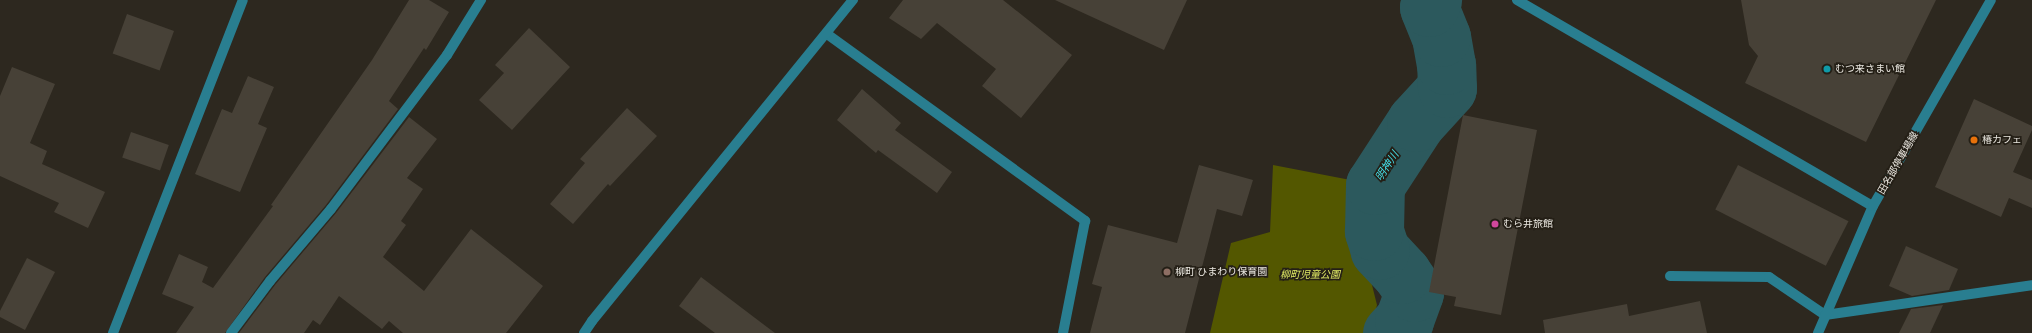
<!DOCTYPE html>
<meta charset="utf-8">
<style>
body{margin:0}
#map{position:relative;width:2032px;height:333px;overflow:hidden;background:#2d281f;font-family:"IBM Plex Serif","Noto Sans JP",serif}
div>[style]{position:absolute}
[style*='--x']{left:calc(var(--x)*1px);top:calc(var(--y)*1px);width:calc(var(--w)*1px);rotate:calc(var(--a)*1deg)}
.green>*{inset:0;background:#535700}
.river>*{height:59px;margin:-29.5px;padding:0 29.5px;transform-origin:29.5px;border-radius:29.5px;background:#2c595d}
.building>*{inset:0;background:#474137;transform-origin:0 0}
.minor>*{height:10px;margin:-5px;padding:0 5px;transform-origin:5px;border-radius:5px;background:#297e90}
.dots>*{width:11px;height:11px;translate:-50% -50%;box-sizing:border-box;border:2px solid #241f16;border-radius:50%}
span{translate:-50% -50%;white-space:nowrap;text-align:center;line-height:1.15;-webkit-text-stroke:3.5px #241f16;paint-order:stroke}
.poi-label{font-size:10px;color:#ebe8e1}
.left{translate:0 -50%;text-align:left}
.street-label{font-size:10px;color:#ebe8e1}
.park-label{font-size:10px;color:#dfe864;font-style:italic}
.water-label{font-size:11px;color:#44dde7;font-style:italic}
</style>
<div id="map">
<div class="green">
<div style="clip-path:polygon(1273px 165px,1366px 183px,1362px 245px,1377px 305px,1370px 333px,1210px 333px,1231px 243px,1270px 232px)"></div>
</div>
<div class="river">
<div style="--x:1392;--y:333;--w:18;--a:-47"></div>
<div style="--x:1404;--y:320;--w:30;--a:-70"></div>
<div style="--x:1414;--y:292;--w:22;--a:-124"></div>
<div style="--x:1402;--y:274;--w:33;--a:-133"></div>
<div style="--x:1380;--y:250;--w:20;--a:-108"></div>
<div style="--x:1374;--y:231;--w:46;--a:-88.8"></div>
<div style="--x:1375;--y:185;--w:75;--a:-56.9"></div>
<div style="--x:1416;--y:122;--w:46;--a:-47.6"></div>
<div style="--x:1447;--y:88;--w:23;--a:-92"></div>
<div style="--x:1446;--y:65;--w:28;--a:-100"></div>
<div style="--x:1441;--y:37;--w:32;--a:-112"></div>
<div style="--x:1429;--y:7;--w:8;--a:-67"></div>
</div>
<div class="building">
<div style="clip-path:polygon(409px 0,429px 0,449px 12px,426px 50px,424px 48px,389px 101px,398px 109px,326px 205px,265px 277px,225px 333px,176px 333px,194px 307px,162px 294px,179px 254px,208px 267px,202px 282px,213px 288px,273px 206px,271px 205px,372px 60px)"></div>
<div style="clip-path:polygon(903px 0,1003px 0,1072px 55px,1021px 118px,982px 86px,996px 69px,937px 23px,921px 39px,889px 18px)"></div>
<div style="clip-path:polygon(1055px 0,1187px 0,1164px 50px)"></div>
<div style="clip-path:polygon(1741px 0,1936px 0,1866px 142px,1745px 83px,1758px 56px,1749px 45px)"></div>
<div style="left:127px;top:14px;width:50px;height:42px;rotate:20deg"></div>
<div style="clip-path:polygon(529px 28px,570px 67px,512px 130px,479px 100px,504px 73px,495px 65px)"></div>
<div style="clip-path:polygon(12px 67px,55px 84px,30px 143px,47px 151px,42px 164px,105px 192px,88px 228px,54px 212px,59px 203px,0 176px,0 96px)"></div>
<div style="clip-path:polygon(248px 76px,274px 87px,258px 124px,267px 128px,240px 192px,195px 174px,222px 109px,232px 113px)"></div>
<div style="clip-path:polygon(862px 89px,901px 123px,895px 130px,952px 172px,937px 193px,878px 150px,876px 153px,837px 120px)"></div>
<div style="clip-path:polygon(1974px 99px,2032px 126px,2032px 130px,2013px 172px,2032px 180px,2032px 208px,2009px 198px,2001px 217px,1935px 187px)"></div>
<div style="clip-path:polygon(627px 108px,657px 136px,610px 186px,608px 184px,573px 224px,550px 204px,585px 163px,580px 159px)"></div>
<div style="clip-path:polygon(1463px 115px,1537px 130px,1501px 315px,1454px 306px,1456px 297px,1429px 292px)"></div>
<div style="clip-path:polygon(409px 117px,437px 139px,407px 178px,423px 189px,401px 221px,406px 225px,383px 257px,424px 291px,471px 229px,543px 286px,506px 333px,403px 333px,389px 321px,382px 329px,339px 296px,320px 325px,313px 320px,304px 333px,239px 333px,275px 285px,336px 213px)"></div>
<div style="left:131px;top:132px;width:40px;height:27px;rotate:19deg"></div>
<div style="clip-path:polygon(1199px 165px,1253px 180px,1242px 216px,1217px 209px,1185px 333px,1090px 333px,1102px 287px,1092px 284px,1108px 225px,1177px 243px)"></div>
<div style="left:1738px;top:165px;width:124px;height:50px;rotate:27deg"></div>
<div style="clip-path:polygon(1906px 246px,1958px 269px,1949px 290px,1912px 296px,1889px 286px)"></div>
<div style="clip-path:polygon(27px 258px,55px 272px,25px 330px,0 317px,0 311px)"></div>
<div style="clip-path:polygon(701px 277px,775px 333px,715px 333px,679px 306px)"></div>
<div style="clip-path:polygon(1700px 301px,1707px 333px,1545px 333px,1543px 320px,1627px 304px,1629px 316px)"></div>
<div style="clip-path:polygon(1943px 305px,1930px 333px,1899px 333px,1911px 309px)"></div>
</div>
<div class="minor">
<div style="--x:1517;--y:0;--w:411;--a:30.1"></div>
<div style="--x:827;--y:34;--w:319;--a:35.9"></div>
<div style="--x:1085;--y:221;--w:114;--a:101.1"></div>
<div style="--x:1670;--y:276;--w:99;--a:0.6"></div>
<div style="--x:1769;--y:277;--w:68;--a:34.2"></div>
<div style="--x:1825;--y:315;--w:209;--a:-8.2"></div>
<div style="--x:113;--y:333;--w:357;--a:-68.7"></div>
<div style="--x:231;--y:333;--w:65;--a:-53.1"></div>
<div style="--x:270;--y:281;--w:94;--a:-49.7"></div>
<div style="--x:331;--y:209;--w:193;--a:-53"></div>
<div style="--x:447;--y:55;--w:65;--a:-58.3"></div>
<div style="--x:584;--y:333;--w:14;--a:-56"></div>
<div style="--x:592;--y:321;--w:414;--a:-50.9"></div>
<div style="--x:1818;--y:333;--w:138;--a:-66.6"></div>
<div style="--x:1873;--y:206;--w:237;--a:-60.2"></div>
</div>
<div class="dots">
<div style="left:1827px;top:69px;background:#0f9aa8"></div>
<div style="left:1974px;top:140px;background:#e8710a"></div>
<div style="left:1495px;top:224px;background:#d1479c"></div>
<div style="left:1167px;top:272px;background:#8d6e63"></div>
</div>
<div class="poi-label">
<span class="left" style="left:1835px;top:69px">むつ来さまい館</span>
<span class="left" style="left:1982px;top:140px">椿カフェ</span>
<span class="left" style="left:1503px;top:224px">むら井旅館</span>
<span class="left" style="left:1175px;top:272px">柳町 ひまわり保育園</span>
</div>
<div class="street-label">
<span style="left:1898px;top:163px;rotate:-60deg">田名部停車場線</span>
</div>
<div class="park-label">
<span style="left:1310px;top:275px">柳町児童公園</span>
</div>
<div class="water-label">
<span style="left:1387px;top:166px;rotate:-57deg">明神川</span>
</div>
</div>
